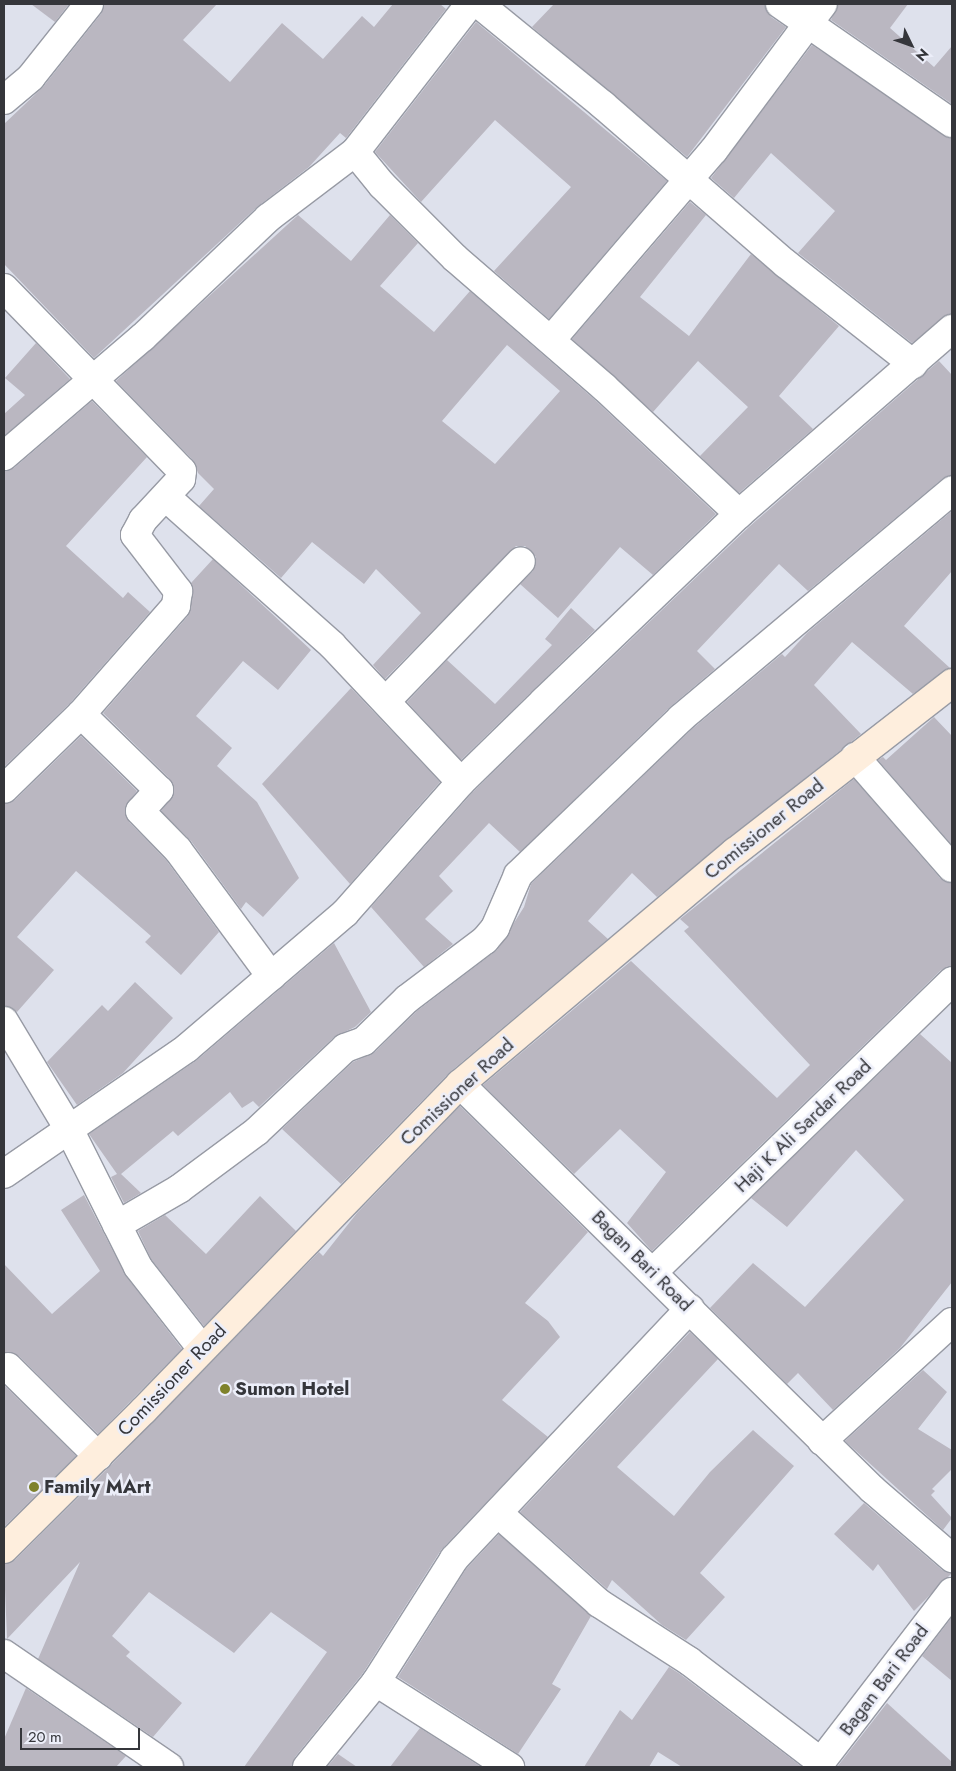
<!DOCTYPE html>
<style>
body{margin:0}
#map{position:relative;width:956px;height:1771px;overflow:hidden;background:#dee1ec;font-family:Jost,sans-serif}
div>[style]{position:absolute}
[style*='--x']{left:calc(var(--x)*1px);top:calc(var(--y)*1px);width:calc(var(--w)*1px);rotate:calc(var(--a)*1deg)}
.building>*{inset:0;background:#bab7c1}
.roads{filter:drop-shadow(1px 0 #979aa4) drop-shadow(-1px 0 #979aa4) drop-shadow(0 1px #979aa4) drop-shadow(0 -1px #979aa4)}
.street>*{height:28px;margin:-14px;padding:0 14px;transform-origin:14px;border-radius:14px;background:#fff}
.secondary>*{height:28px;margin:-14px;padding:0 14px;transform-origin:14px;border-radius:14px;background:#feeedd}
.dots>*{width:14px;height:14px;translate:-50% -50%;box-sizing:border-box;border:2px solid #eceef9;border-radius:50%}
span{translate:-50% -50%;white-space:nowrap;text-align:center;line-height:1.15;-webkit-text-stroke:5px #eceef9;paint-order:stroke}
.street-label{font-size:19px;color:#35363b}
.poi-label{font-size:19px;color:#35363b;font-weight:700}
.left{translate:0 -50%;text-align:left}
.frame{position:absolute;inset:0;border:5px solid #35363b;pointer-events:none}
.north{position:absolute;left:886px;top:20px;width:50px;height:50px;-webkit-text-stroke:4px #eceef9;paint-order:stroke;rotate:132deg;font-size:14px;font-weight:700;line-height:20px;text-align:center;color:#35363b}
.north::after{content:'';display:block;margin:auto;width:18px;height:22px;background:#35363b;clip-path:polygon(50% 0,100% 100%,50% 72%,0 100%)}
.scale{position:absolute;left:20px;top:1728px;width:120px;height:22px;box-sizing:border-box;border:2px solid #35363b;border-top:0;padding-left:6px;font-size:15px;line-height:18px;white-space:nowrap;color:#35363b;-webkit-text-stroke:4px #eceef9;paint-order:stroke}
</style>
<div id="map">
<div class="building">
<div style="clip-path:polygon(31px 4px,69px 4px,55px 22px)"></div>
<div style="clip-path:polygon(104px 4px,217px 4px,183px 40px,230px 82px,282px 23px,323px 59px,362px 16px,374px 27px,393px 4px,440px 4px,446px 9px,346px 138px,340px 133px,309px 167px,257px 207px,94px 358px,4px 264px,4px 124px,43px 87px,101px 14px)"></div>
<div style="clip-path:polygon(554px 4px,765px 4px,771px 17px,786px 27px,687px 157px,532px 27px)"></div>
<div style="clip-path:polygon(838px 4px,908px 4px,890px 28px,934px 67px,952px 46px,952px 104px,831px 20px)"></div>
<div style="clip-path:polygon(476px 22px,667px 181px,549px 319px,494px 271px,571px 187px,495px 120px,421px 202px,375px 152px)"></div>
<div style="clip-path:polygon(812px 45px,952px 138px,952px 313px,912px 343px,798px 253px,835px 211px,771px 153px,734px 198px,711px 178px)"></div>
<div style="clip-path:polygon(690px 202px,706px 215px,640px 297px,689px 336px,751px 254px,839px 326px,779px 396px,813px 429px,739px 493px,700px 456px,748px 407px,698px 361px,653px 412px,572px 339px)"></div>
<div style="clip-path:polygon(evenodd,298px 215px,351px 261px,390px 215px,418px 243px,380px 286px,434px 332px,470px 291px,595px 400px,716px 514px,653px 575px,620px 547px,558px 618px,520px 584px,533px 571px,536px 557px,525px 546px,516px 546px,385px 679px,373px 665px,421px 613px,376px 569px,364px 584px,312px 542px,281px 578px,199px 506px,214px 489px,198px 473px,193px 460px,116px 381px,298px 215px,507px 345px,560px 391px,495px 464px,442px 421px,507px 345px)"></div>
<div style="clip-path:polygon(36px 343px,70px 379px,4px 436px,4px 414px,25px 395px,5px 378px)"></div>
<div style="clip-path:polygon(939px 361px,952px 375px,952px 476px,942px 479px,808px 591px,779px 564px,697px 651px,715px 669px,670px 707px,520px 852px,489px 823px,439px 876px,453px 891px,425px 919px,453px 944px,424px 967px,371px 907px,472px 793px,555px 712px,750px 526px)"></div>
<div style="clip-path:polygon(92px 401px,147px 457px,66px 546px,123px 598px,128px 592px,150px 612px,70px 703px,4px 767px,4px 471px,14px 468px)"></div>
<div style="clip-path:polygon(952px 511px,952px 571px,904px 626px,950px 668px,913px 694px,852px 642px,814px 685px,861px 734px,657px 897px,632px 873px,588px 921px,608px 939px,450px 1072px,341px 1184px,282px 1129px,353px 1062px,375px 1052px,417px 1011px,497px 950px,524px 907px,531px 884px,691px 730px,782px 654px,785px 657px,807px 633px)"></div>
<div style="clip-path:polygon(213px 559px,311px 650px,278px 690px,243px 661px,196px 716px,232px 748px,217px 766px,257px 802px,299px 878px,263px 917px,246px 902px,241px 909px,191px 841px,161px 811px,174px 794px,170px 779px,103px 713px,188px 616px,193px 593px,191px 583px)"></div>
<div style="clip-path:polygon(571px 608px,595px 630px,461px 760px,407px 702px,447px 660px,495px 704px,552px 645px,545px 639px)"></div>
<div style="clip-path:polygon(351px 688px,440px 782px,350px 884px,262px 784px)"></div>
<div style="clip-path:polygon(934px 717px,952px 736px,952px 845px,878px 760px,883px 757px,886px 760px)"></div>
<div style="clip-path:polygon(81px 736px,137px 791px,125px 807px,129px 822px,166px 860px,219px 932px,181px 975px,145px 942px,151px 936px,76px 871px,17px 937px,54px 970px,17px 1012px,4px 1005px,4px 804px,15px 800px)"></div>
<div style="clip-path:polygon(854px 779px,940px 878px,952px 883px,952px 966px,941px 970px,652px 1251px,627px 1223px,666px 1172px,620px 1129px,574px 1174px,483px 1085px,631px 961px,777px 1098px,810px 1065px,684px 931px,689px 927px,680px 919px)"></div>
<div style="clip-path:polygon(334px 943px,371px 1012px,355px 1027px,334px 1037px,259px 1107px,253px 1101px,242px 1108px,230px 1092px,178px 1136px,173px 1131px,121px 1174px,141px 1193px,124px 1203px,111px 1177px,117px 1174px,89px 1134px,197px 1060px)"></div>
<div style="clip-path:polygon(135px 982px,173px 1018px,123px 1073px,77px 1105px,47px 1062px,102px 1005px,108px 1011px)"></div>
<div style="clip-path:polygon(920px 1034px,952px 1063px,952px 1282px,900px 1348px,833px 1410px,798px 1373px,787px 1384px,710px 1308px,753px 1263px,805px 1307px,904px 1200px,856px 1150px,787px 1227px,751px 1198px)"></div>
<div style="clip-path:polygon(460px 1106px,588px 1232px,525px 1303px,548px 1321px,560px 1337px,502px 1400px,548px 1437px,441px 1550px,363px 1673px,295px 1757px,292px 1767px,244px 1767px,327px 1652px,271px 1612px,234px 1653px,149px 1592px,112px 1636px,130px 1652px,126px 1656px,182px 1703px,153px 1737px,38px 1659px,80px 1562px,7px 1639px,4px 1564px,15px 1560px,109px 1467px,319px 1252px,323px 1256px,357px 1213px)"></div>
<div style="clip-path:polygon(84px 1195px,126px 1276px,182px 1349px,98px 1434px,19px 1356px,4px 1352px,4px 1264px,52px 1314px,100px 1271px,61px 1210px)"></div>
<div style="clip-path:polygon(260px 1196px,296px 1231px,204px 1326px,151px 1259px,138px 1231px,165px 1215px,206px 1254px)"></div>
<div style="clip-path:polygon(690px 1332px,718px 1359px,617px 1467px,674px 1516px,710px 1472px,753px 1430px,794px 1466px,700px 1573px,725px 1597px,686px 1640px,662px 1625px,612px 1580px,607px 1589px,520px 1512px)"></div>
<div style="clip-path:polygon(923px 1370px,947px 1392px,918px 1429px,952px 1450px,952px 1469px,932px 1489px,935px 1491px,931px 1495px,952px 1518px,943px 1530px,845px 1441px)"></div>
<div style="clip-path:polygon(4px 1385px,76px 1456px,4px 1527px)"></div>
<div style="clip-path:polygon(864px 1503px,942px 1570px,952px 1573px,914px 1611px,878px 1564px,873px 1571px,834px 1534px)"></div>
<div style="clip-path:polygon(499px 1534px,591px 1616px,552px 1684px,561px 1689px,518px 1754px,398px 1677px,466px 1569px)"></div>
<div style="clip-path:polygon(952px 1617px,952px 1681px,922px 1656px)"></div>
<div style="clip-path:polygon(669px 1667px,680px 1674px,802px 1767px,682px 1767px,658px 1752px,649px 1767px,584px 1767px,620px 1710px,632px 1720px)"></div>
<div style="clip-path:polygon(26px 1688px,126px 1756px,116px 1767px,4px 1767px,4px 1739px)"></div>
<div style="clip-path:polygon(887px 1703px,952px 1762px,952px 1767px,837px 1767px)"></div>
<div style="clip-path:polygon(420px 1728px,481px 1767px,390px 1767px)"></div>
<div style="clip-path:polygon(338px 1754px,357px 1767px,327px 1767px)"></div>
</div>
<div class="roads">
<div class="street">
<div style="--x:479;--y:4;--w:160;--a:39.2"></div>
<div style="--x:603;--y:105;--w:242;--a:41"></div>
<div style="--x:786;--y:264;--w:162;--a:38.2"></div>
<div style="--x:780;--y:4;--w:209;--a:34.7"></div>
<div style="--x:4;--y:100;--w:35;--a:-40"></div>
<div style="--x:31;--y:77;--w:93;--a:-51.5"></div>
<div style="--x:355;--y:152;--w:43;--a:50.7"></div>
<div style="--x:382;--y:185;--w:103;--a:45"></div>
<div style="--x:455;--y:258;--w:198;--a:40.9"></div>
<div style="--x:605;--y:388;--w:184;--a:43.2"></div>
<div style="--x:4;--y:288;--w:255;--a:45.8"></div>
<div style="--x:182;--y:471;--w:8;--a:97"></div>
<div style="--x:181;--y:479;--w:56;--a:132.8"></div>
<div style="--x:143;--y:520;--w:17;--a:118"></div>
<div style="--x:135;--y:535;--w:71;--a:52.5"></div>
<div style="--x:178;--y:591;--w:15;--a:98"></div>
<div style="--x:176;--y:606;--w:144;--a:131.3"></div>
<div style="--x:81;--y:714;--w:107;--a:135.8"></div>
<div style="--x:551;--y:340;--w:250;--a:-49.4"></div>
<div style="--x:714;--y:150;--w:182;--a:-53.3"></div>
<div style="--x:4;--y:456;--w:183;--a:-40.6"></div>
<div style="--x:143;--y:337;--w:173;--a:-43.6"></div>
<div style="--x:268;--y:218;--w:109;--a:-37.2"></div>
<div style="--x:355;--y:152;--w:187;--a:-52.2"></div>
<div style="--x:166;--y:497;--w:222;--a:41.7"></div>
<div style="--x:332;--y:645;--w:188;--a:46.7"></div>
<div style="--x:386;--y:701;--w:194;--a:-46"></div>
<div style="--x:81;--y:714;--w:109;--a:44.3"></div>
<div style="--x:159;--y:790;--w:28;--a:132"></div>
<div style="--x:140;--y:811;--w:54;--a:45.7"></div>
<div style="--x:178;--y:850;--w:157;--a:53.6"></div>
<div style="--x:855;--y:757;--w:147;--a:48.9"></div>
<div style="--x:4;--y:1021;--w:126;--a:59"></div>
<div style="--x:69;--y:1129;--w:154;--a:63.4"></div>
<div style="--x:138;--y:1267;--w:104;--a:52"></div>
<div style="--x:460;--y:1084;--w:578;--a:44.51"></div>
<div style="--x:872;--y:1489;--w:106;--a:40.8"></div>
<div style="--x:4;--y:1174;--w:222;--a:-34.5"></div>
<div style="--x:187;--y:1048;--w:208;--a:-40.5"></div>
<div style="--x:345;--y:913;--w:175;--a:-48.5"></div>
<div style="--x:461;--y:782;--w:116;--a:-44.3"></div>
<div style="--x:544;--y:701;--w:270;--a:-43.8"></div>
<div style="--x:739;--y:514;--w:282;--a:-41"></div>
<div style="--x:117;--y:1225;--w:72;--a:-30.1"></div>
<div style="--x:179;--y:1189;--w:97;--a:-36.6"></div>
<div style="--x:257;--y:1131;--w:121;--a:-43.3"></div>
<div style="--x:345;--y:1048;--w:20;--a:-20"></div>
<div style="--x:364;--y:1041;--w:60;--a:-44.3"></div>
<div style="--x:407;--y:999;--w:98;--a:-37.1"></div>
<div style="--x:485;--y:940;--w:16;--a:-50"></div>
<div style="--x:495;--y:928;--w:58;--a:-66.5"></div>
<div style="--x:518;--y:875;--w:226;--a:-43.9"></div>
<div style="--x:681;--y:718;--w:354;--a:-40"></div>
<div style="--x:654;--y:1271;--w:416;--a:-44.2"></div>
<div style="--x:8;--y:1367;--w:127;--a:44.7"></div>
<div style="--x:822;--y:1441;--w:176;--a:-42.5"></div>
<div style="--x:498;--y:1513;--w:135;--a:41.7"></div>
<div style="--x:599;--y:1603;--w:107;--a:32.8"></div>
<div style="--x:689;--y:1661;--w:166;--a:37.4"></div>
<div style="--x:4;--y:1654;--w:200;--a:34.4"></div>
<div style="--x:376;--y:1682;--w:159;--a:32.4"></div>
<div style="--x:307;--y:1767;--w:109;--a:-50.9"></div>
<div style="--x:376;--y:1682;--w:146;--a:-57.6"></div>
<div style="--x:454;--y:1559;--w:344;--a:-46.7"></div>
<div style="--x:817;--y:1767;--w:221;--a:-52.4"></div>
</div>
<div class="secondary">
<div style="--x:4;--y:1549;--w:197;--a:-44.8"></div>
<div style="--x:144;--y:1410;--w:454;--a:-45.9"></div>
<div style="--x:460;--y:1084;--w:360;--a:-40.2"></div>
<div style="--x:735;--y:852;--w:275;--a:-37.9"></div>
</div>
</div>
<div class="dots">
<div style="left:225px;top:1389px;background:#7f822b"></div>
<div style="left:34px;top:1487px;background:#7f822b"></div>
</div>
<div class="street-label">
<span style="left:764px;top:829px;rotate:-39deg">Comissioner Road</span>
<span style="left:457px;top:1092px;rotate:-43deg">Comissioner Road</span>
<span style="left:803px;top:1126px;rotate:-44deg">Haji K Ali Sardar Road</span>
<span style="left:642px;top:1261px;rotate:45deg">Bagan Bari Road</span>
<span style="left:172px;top:1380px;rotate:-46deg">Comissioner Road</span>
<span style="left:884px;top:1680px;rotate:-53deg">Bagan Bari Road</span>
</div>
<div class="poi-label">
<span class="left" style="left:235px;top:1389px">Sumon Hotel</span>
<span class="left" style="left:44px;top:1487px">Family MArt</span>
</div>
<div class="frame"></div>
<div class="north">N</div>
<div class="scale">20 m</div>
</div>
